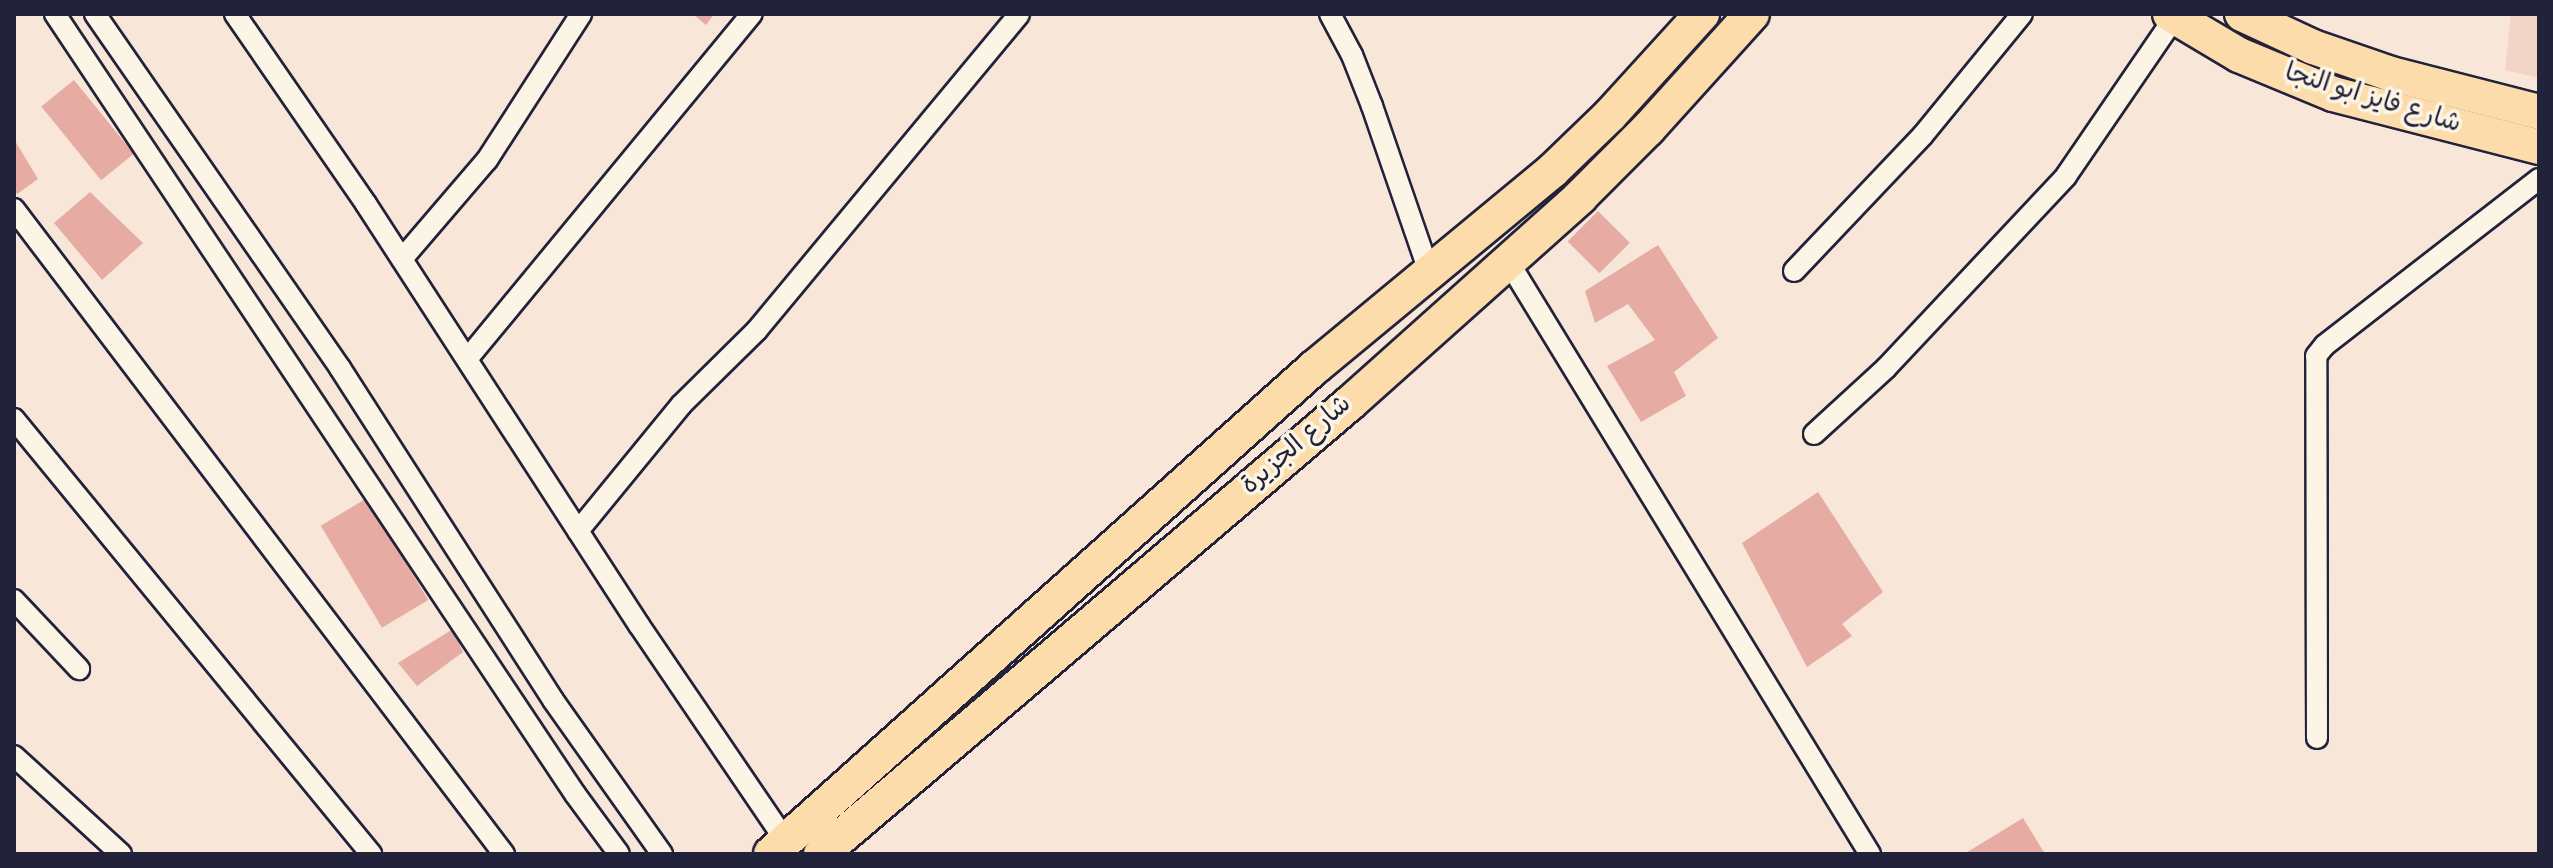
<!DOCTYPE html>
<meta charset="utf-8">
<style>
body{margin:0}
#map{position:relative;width:2553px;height:868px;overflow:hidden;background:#f8e6d8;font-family:"Gochi Hand","Playpen Sans Arabic",sans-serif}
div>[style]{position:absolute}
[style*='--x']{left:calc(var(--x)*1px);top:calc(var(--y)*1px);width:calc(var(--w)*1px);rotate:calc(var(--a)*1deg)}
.built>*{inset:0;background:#f3d5c8}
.building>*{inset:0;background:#e6aca4;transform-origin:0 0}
.roads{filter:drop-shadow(2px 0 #22223b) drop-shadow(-2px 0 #22223b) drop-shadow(0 2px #22223b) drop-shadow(0 -2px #22223b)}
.minor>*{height:20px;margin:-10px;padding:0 10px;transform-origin:10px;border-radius:10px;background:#fcf5e5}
.primary>*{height:34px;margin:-17px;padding:0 17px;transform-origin:17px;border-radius:17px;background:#fddcac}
span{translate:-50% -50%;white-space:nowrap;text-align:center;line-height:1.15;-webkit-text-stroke:7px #fcf5e5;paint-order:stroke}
.street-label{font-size:26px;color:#22223b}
.frame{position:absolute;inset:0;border:16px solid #22223b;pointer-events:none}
</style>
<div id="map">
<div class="built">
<div style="clip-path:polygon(2511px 14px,2539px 14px,2539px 78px,2505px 70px)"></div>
</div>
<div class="building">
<div style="clip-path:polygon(693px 14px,714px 14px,706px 25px)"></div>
<div style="left:74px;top:80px;width:95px;height:42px;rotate:51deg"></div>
<div style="clip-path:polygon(14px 139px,38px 179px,17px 194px,14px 190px)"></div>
<div style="clip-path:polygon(90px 192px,143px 243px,102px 280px,54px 223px)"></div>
<div style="left:1598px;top:211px;width:45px;height:43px;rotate:45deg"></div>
<div style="clip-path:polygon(1658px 245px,1718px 338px,1674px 372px,1686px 396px,1641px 422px,1607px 366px,1655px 340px,1628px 304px,1595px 323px,1585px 291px)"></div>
<div style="clip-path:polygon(1818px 492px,1883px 592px,1842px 624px,1852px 636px,1807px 667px,1742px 543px)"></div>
<div style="left:367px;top:498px;width:119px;height:54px;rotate:59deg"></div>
<div style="clip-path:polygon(453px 629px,463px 652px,417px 686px,398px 663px)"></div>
<div style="clip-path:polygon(2023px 818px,2045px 854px,1964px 854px)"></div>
</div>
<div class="roads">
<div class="minor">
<div style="--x:55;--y:14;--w:937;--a:56.31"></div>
<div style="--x:575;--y:794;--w:74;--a:53.7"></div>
<div style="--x:95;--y:14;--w:431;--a:55.3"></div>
<div style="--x:340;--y:368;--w:394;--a:57.3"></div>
<div style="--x:553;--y:700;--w:189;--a:54.7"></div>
<div style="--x:235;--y:14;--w:231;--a:55.4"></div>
<div style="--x:366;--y:204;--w:502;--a:57.04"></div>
<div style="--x:639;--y:625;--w:261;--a:55.8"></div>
<div style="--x:1330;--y:14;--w:47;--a:61.8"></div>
<div style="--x:1352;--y:55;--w:55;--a:68.6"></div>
<div style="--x:1372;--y:106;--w:178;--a:71"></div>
<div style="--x:14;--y:209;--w:810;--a:52.78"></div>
<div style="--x:402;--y:259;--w:130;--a:-49.4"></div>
<div style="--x:487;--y:160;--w:174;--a:-57.2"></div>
<div style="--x:1508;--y:261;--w:695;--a:58.6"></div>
<div style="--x:1794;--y:271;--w:187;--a:-46.5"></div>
<div style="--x:1923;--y:135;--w:156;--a:-50.7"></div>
<div style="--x:468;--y:358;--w:446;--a:-50.5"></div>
<div style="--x:14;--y:419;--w:563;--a:50.62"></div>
<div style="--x:1814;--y:434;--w:98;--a:-42.5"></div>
<div style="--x:1886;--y:368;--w:263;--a:-46.8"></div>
<div style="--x:2066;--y:176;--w:193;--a:-55.6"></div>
<div style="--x:578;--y:531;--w:163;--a:-50.7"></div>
<div style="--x:681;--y:405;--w:107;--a:-44.6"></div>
<div style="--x:757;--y:330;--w:410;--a:-50.3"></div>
<div style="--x:14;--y:600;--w:95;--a:46.7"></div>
<div style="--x:2317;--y:738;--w:382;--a:-90.1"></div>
<div style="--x:2316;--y:356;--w:14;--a:-51"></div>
<div style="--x:2325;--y:345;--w:271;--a:-37.8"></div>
<div style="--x:14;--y:756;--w:145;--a:42.5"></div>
</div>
<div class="primary">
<div style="--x:2170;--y:14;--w:80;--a:30.7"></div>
<div style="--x:2239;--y:55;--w:102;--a:22.5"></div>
<div style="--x:2333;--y:94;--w:213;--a:14.4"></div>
<div style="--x:2242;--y:14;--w:78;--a:24.9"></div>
<div style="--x:2313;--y:47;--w:83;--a:19.1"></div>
<div style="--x:2391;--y:74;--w:153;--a:14.4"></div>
<div style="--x:771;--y:854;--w:730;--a:-41.84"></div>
<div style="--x:1315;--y:367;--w:308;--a:-39.6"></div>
<div style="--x:1552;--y:171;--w:81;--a:-44"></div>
<div style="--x:1610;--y:115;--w:137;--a:-47.7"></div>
<div style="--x:821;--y:854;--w:695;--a:-40.45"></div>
<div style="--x:1350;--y:403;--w:309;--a:-41.8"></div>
<div style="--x:1580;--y:197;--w:96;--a:-45"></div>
<div style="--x:1648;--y:129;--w:155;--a:-47.9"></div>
</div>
</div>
<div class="street-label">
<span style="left:2372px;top:101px;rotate:17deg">شارع فايز ابو النجا</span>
<span style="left:1298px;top:447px;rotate:-41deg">شارع الجزيرة</span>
</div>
<div class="frame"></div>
</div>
